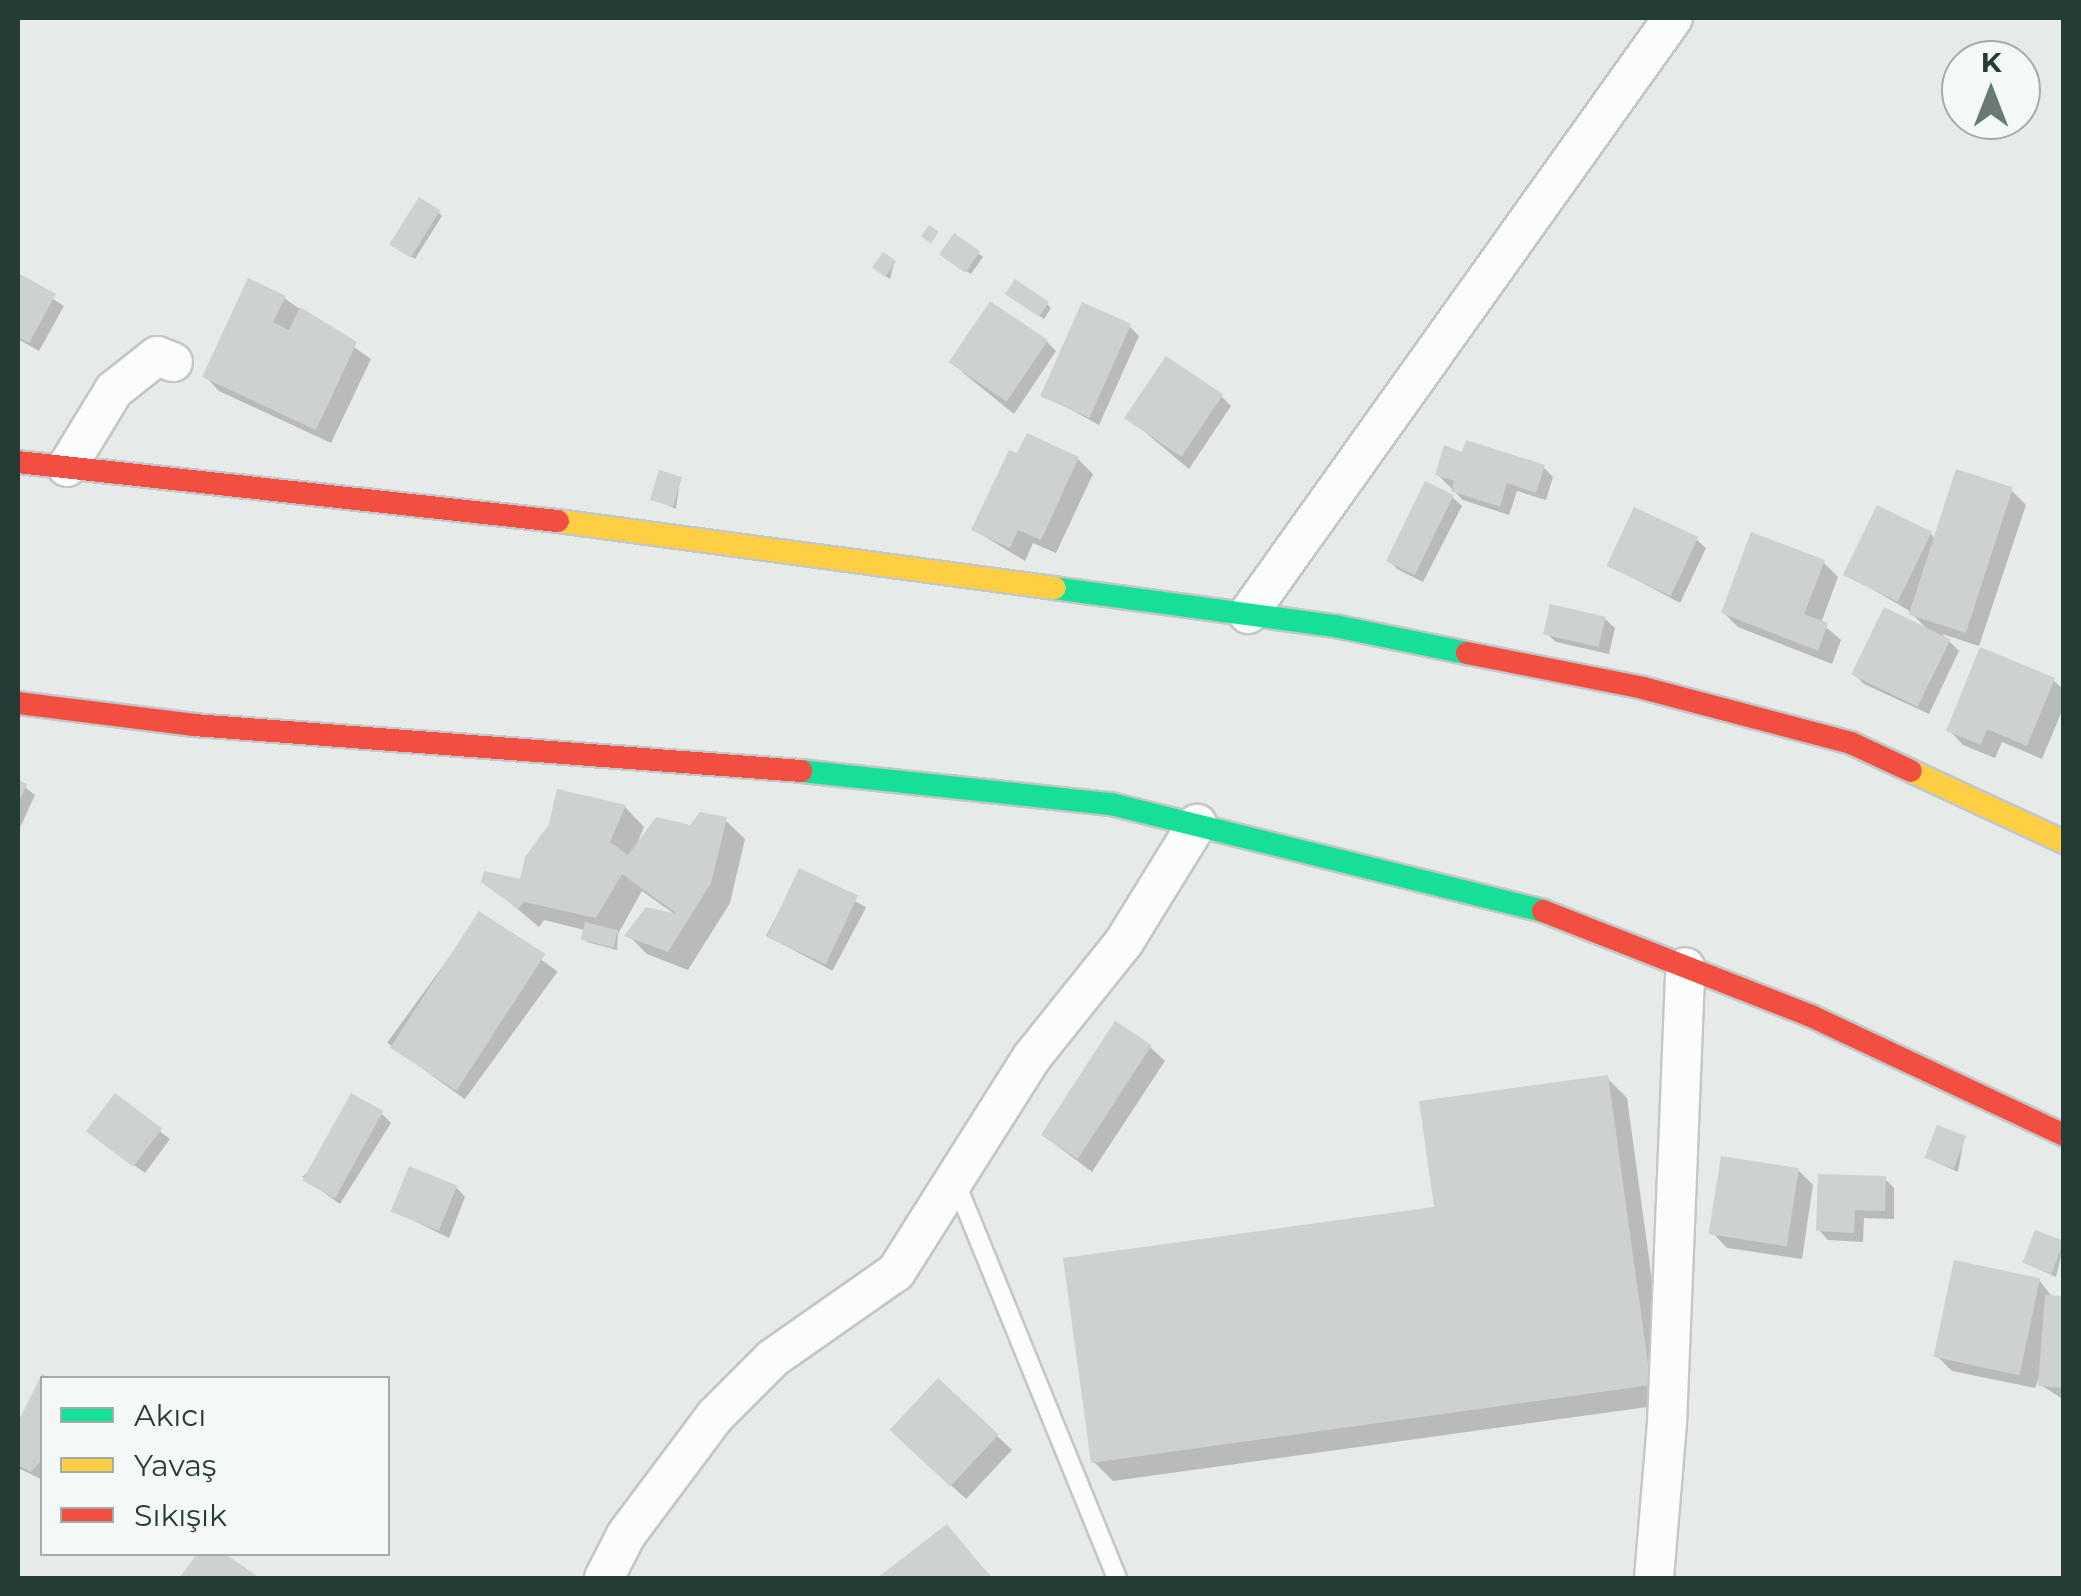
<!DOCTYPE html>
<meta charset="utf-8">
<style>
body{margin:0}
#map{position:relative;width:2081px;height:1596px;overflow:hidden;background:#e6eae8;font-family:Montserrat,sans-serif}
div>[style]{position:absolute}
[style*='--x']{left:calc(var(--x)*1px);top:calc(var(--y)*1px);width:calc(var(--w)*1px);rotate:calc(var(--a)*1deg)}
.shadow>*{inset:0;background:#0003;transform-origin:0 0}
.building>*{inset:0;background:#cdd1cf;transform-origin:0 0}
.roads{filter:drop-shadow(2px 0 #c3c7c5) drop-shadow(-2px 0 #c3c7c5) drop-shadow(0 2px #c3c7c5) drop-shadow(0 -2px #c3c7c5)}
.lane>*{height:18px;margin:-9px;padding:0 9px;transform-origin:9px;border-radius:9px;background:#fbfcfc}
.street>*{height:38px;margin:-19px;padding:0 19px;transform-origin:19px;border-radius:19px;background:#fbfcfc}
.fast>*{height:22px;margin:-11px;padding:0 11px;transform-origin:11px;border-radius:11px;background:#16e098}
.slow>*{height:22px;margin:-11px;padding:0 11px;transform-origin:11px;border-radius:11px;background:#ffcf43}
.jam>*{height:22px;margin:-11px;padding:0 11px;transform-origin:11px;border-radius:11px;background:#f24e42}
span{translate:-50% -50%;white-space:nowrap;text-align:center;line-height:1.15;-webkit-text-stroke:8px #f4f9f7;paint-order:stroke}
.frame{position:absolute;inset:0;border:20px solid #253c36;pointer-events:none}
.legend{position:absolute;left:40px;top:1376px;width:350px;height:180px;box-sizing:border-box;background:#f4f9f7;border:2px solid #a1adaa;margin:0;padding:12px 18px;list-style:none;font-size:30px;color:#253c36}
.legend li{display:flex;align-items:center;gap:20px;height:50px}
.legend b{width:50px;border:2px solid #a1adaa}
.north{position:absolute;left:1941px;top:40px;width:100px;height:100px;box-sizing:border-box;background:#f4f9f7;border:2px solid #a1adaa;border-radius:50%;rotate:0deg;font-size:28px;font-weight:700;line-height:40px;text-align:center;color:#253c36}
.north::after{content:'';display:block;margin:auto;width:35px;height:45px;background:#697974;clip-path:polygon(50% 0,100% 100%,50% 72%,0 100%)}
</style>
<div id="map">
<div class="shadow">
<div style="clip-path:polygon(438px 212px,442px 216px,415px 259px,397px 248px)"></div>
<div style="clip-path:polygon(954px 236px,983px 257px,971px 274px,946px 258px)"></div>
<div style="clip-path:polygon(894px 263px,890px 279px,879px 272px)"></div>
<div style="clip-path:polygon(18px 276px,64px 306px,39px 351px,18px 339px)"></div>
<div style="clip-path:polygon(1012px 297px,1047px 304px,1051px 308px,1044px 319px)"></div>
<div style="clip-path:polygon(284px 298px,371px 359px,331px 443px,219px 391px,205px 376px)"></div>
<div style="clip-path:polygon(1129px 326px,1139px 336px,1099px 425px,1044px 395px)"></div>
<div style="clip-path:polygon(1047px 342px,1056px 351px,1014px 414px,962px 372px)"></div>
<div style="clip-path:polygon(1222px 397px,1231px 406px,1189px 469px,1134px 423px)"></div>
<div style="clip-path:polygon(1028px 436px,1078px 459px,1093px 474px,1056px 553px,1033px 543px,1025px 561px,974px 530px)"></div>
<div style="clip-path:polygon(1464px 455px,1544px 468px,1553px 477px,1546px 500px,1517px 491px,1509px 515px,1463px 500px,1437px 474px)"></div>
<div style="clip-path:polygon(680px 479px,676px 509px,653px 499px)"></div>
<div style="clip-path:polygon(2011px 490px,2026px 505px,1979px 646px,1942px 634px,1959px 651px,1929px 714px,1864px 684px,1855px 675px,1927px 629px,1908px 610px,1846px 574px,1931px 534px,1935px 539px)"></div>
<div style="clip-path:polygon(1452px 497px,1462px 506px,1423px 582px,1397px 569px,1388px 559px)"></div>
<div style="clip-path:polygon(1696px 539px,1706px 548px,1680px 603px,1609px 565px)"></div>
<div style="clip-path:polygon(1823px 562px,1838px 577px,1821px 623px,1841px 640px,1832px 664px,1738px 627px,1723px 612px)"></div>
<div style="clip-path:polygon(1605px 619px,1615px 628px,1609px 654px,1556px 642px,1546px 633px)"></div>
<div style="clip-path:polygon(2053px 680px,2064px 690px,2064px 706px,2042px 759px,2002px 742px,1995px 758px,1963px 745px,1949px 730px)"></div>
<div style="clip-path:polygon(18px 782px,35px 795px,18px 832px)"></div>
<div style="clip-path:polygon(625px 807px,644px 827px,637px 844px,725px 820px,745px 839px,730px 903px,688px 970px,647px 954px,628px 935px,677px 916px,642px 891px,618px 934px,617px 950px,587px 942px,585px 930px,544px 920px,539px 927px,484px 881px,522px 882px)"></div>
<div style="left:800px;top:872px;width:75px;height:72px;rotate:28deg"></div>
<div style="left:480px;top:915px;width:96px;height:158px;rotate:36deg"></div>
<div style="clip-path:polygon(1150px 1047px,1165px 1061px,1092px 1172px,1043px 1135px)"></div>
<div style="clip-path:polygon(1607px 1078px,1627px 1098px,1669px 1404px,1113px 1481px,1094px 1462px)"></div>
<div style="clip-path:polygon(115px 1097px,170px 1139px,145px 1173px,99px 1140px)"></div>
<div style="clip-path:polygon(381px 1113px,391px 1123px,340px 1204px,302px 1177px)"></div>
<div style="clip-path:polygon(1964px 1138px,1958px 1172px,1927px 1158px)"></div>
<div style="clip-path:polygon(1798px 1170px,1813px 1185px,1802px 1259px,1727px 1248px,1713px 1233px)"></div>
<div style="clip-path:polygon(1885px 1179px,1894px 1188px,1894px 1219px,1864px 1218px,1863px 1242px,1828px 1240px,1819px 1230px)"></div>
<div style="clip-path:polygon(456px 1187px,465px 1197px,449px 1238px,394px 1211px)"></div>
<div style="clip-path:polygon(2037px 1233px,2064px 1244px,2056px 1277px,2025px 1263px)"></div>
<div style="clip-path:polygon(2039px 1280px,2053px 1298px,2064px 1299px,2064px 1400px,2041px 1385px,2042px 1371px,2035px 1388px,1952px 1371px,1937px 1356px)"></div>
<div style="clip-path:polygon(42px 1379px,42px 1476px,41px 1479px,18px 1468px,18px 1428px)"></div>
<div style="clip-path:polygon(997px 1436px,1012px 1450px,966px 1499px,908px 1445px)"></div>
<div style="clip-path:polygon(947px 1527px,992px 1578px,881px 1578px)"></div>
</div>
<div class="building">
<div style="left:419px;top:197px;width:25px;height:56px;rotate:32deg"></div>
<div style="left:929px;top:225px;width:12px;height:14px;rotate:35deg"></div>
<div style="left:954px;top:233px;width:32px;height:26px;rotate:35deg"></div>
<div style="left:883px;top:252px;width:16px;height:19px;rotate:35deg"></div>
<div style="clip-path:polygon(18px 273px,56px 294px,29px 343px,18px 337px)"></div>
<div style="clip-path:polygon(248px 278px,286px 296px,273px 322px,289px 330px,300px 307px,357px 342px,316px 430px,202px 377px)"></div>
<div style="left:1015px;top:279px;width:41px;height:18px;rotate:34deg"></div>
<div style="left:990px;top:301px;width:70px;height:74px;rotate:34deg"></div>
<div style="left:1082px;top:302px;width:54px;height:103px;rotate:24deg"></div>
<div style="left:1166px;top:356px;width:69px;height:75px;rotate:34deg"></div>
<div style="clip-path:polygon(1027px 433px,1079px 457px,1041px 540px,1018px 530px,1010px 548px,971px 530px,1009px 450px,1017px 453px)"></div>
<div style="clip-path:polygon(1466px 440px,1545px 465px,1536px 493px,1507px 483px,1500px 507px,1451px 491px,1454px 481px,1435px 475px,1444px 445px,1462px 452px)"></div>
<div style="left:1956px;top:469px;width:60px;height:153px;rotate:18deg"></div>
<div style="left:659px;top:470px;width:24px;height:31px;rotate:17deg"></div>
<div style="left:1425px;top:481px;width:32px;height:89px;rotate:26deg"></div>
<div style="left:1877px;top:505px;width:61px;height:78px;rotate:26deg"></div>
<div style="left:1634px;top:507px;width:71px;height:65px;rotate:25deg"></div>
<div style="clip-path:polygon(1751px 532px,1825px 560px,1804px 614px,1828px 623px,1818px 651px,1721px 613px)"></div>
<div style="left:1550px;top:604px;width:57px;height:31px;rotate:13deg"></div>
<div style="left:1884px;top:607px;width:74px;height:75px;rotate:26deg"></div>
<div style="clip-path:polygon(1980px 647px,2055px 678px,2027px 746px,1987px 729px,1981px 745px,1946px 731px)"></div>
<div style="clip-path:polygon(18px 780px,27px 784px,18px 803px)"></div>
<div style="clip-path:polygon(557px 789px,626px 805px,610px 842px,628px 855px,656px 817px,690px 825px,700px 812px,727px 817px,711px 883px,668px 952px,624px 936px,646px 907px,677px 914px,622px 874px,596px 918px,524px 902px,518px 909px,481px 882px,484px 871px,520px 879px,525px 857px,549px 824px)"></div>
<div style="left:799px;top:868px;width:65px;height:76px;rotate:25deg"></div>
<div style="left:479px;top:911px;width:79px;height:163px;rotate:33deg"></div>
<div style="left:585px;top:922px;width:34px;height:18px;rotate:14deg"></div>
<div style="left:1115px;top:1021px;width:44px;height:136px;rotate:33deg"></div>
<div style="clip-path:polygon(1608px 1075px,1651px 1385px,1091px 1463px,1063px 1258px,1434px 1207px,1419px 1101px)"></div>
<div style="left:115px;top:1093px;width:59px;height:48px;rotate:37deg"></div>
<div style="left:351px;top:1093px;width:37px;height:100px;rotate:29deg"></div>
<div style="left:1937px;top:1125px;width:31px;height:35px;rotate:21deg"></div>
<div style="left:1721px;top:1156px;width:79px;height:79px;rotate:9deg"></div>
<div style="left:409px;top:1166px;width:52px;height:49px;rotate:22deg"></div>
<div style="clip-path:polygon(1818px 1174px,1886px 1176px,1885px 1211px,1855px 1210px,1854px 1233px,1816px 1231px)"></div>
<div style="left:2035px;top:1230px;width:31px;height:35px;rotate:21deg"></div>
<div style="left:1954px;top:1260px;width:88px;height:99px;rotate:12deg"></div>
<div style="clip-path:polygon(2045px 1295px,2064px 1296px,2064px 1388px,2038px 1386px)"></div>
<div style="clip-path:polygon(42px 1374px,51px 1378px,42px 1378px,42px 1460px,31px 1472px,18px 1465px,18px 1422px)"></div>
<div style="left:938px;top:1378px;width:83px;height:71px;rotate:43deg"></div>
<div style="clip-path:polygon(947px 1524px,991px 1578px,877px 1578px)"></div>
<div style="clip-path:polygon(197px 1554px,225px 1554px,260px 1578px,179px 1578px)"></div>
</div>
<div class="roads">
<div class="lane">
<div style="--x:955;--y:1181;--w:429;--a:67.8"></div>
</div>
<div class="street">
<div style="--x:67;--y:467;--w:90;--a:-58.6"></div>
<div style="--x:114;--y:390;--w:55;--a:-38.3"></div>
<div style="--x:157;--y:356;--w:17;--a:21"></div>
<div style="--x:1248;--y:614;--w:732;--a:-54.51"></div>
<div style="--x:604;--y:1578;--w:48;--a:-62.9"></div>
<div style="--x:626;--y:1535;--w:149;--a:-53.2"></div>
<div style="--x:715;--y:1416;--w:82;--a:-45"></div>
<div style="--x:773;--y:1358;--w:150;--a:-35"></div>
<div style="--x:896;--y:1272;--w:254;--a:-57.7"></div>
<div style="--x:1032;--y:1057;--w:147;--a:-51.3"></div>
<div style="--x:1124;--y:942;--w:139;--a:-58.3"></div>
<div style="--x:1654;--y:1578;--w:155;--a:-85.2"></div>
<div style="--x:1667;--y:1424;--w:457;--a:-87.7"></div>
</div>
<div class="fast">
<div style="--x:1054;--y:588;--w:284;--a:7.7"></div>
<div style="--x:1335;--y:626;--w:135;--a:11.6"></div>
<div style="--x:801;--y:771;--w:312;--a:6.1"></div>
<div style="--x:1111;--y:804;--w:445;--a:13.9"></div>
</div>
<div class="slow">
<div style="--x:558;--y:521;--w:501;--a:7.69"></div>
<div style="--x:1911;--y:771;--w:169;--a:24.9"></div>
</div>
<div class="jam">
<div style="--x:18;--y:462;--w:543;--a:6.24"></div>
<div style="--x:1467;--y:653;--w:179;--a:11.2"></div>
<div style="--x:1643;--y:688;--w:215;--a:14.8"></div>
<div style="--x:1851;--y:743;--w:66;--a:25"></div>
<div style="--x:18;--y:703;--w:177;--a:7.1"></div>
<div style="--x:194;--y:725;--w:609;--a:4.33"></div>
<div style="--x:1543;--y:911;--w:288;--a:21.4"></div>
<div style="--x:1811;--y:1016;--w:280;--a:25.2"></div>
</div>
</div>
<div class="frame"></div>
<ul class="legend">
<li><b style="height:12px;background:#16e098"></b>Akıcı</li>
<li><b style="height:12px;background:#ffcf43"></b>Yavaş</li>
<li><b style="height:12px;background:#f24e42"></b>Sıkışık</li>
</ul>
<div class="north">K</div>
</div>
